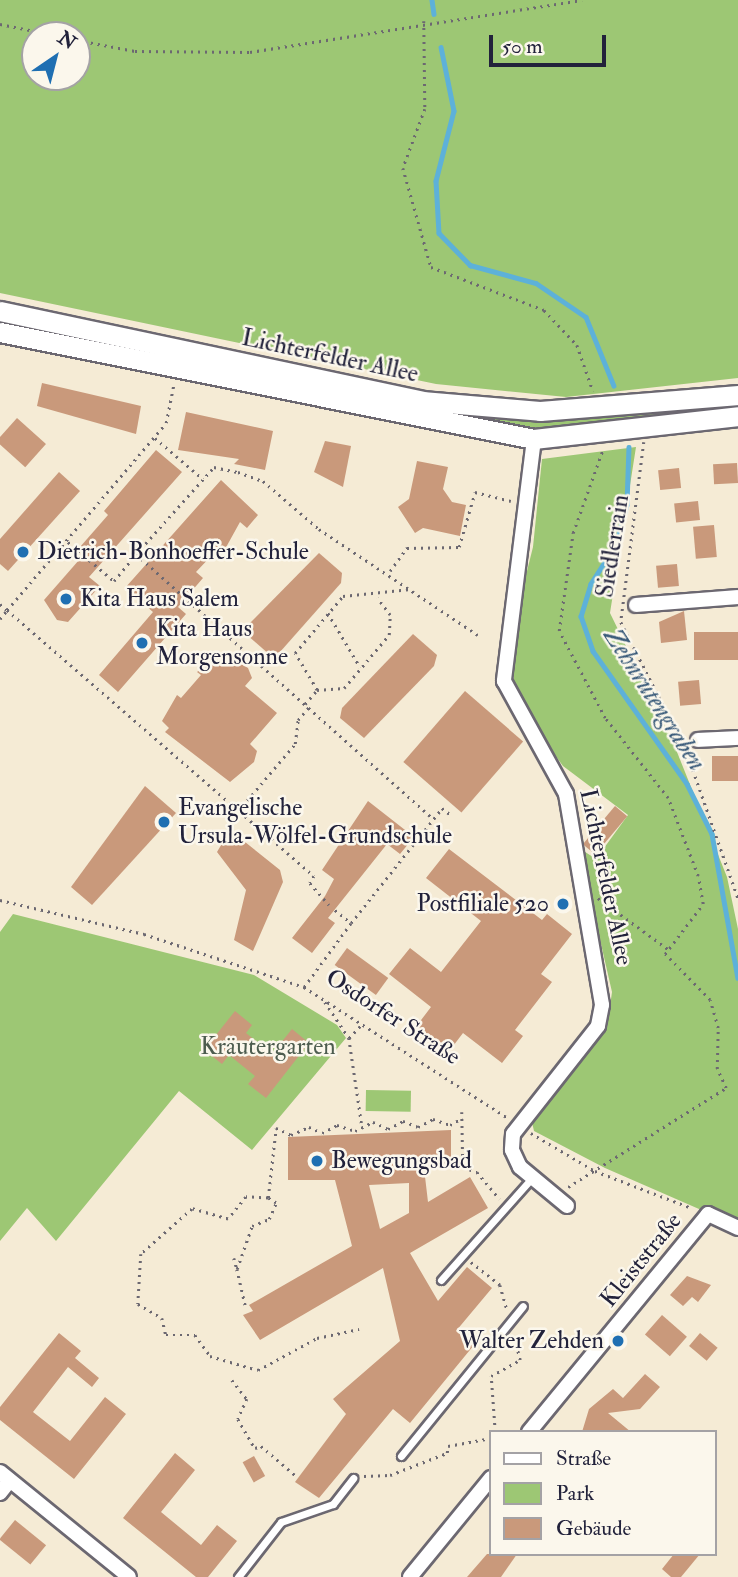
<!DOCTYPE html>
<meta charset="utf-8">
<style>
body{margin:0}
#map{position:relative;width:738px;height:1577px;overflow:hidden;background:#f5ebd5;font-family:"IM FELL Double Pica",serif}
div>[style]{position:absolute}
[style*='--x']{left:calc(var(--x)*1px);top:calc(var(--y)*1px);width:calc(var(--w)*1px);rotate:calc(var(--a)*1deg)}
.green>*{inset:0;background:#9dc774;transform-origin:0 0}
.stream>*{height:4.5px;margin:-2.25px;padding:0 2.25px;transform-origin:2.25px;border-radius:2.25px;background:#5db1d9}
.building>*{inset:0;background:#c9997b;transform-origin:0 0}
.path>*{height:2.5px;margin-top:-1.25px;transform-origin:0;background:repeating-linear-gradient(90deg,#6c6871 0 2px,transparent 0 7px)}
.roads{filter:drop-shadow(2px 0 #6c6871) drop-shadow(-2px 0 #6c6871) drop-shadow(0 2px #6c6871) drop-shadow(0 -2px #6c6871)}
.service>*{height:7px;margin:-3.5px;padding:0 3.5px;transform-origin:3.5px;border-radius:3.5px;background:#fff}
.minor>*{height:14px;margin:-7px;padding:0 7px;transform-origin:7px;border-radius:7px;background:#fff}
.secondary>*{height:19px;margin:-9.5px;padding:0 9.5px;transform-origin:9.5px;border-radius:9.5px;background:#fff}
.dots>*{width:19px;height:19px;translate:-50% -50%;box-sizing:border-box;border:4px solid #fbf7ec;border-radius:50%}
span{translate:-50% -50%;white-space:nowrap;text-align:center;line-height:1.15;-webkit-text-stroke:5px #fbf7ec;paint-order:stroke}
.street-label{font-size:24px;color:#22223b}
.poi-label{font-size:24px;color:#22223b}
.left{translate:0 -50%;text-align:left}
.right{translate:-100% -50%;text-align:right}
.park-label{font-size:24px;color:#4d5c4f}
.water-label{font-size:26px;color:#3a5b7a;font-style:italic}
.legend{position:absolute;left:489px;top:1430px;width:228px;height:126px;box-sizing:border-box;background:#fbf7ec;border:2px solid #a4a2a5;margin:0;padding:9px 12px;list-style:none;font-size:21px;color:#22223b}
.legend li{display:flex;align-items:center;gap:14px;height:35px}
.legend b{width:35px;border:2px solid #a4a2a5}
.north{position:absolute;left:21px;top:21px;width:70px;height:70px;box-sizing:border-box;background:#fbf7ec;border:2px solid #a4a2a5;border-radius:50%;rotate:35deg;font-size:19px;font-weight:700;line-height:28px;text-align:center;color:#22223b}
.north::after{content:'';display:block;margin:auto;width:24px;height:32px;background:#1f6fb2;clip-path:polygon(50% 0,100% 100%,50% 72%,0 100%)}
.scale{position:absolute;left:489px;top:35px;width:117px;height:32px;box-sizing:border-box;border:4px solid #22223b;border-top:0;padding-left:9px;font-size:21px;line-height:24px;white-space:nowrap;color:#22223b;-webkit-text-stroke:5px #fbf7ec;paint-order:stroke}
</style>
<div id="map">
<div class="green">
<div style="clip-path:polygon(evenodd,0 0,738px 0,738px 378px,566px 397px,436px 384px,0 293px,0 0,35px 35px,77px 35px,77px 77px,35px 77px,35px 35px)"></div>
<div style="clip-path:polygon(0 318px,420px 405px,738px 399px,738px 411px,529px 429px,0 325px)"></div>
<div style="clip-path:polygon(636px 447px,610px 613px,673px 742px,727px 877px,738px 929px,738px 1226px,605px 1168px,534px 1131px,531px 1118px,607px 1027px,612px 992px,579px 848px,596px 859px,628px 815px,563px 766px,529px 720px,514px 685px,513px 627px,533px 547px,542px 459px)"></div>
<div style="clip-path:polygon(13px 914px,254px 975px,337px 1025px,346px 1038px,252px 1150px,179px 1091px,56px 1241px,27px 1208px,0 1241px,0 932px)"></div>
<div style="left:366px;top:1090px;width:45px;height:21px;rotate:1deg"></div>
</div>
<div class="stream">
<div style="--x:432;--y:0;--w:14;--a:82"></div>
<div style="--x:441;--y:47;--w:65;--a:78.5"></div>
<div style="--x:454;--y:111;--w:72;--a:104.4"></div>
<div style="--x:436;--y:181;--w:52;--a:86.7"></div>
<div style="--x:439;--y:233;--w:45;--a:45.9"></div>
<div style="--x:470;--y:265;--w:68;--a:15.3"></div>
<div style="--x:536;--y:283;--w:60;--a:34.2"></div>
<div style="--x:586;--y:317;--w:74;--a:67.9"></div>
<div style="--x:629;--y:447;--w:58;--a:92"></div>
<div style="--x:627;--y:505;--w:41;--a:105.4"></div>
<div style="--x:616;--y:545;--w:46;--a:122.7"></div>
<div style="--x:591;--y:584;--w:34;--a:107"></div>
<div style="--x:581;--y:616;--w:37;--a:71"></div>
<div style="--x:593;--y:651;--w:163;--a:54.7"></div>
<div style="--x:687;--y:784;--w:56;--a:63.4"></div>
<div style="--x:712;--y:834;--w:146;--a:79.8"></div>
</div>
<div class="building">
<div style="clip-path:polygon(42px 383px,141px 406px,136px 434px,37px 406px)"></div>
<div style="clip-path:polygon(186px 412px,273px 431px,265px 470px,234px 464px,239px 459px,178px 450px)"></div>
<div style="left:17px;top:418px;width:39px;height:31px;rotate:42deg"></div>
<div style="clip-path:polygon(325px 441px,351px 446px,343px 487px,314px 472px)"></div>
<div style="clip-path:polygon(156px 450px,182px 472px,89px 577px,100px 586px,68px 622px,57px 620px,44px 600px,86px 552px,80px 547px,108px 515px,104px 511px)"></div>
<div style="clip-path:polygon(417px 461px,448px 467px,443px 489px,452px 502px,466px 505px,460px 536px,423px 528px,415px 533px,398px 507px,409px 499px)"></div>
<div style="left:737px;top:463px;width:20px;height:24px;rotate:87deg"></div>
<div style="left:679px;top:468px;width:20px;height:21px;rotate:84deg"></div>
<div style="clip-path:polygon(59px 472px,80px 491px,8px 571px,0 564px,0 539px)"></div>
<div style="clip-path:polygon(221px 480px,258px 515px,247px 528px,240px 522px,219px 560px,213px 554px,196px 572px,203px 578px,178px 607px,186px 614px,118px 692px,99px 675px,153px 612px,125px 588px)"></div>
<div style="left:698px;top:501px;width:19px;height:24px;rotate:84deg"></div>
<div style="left:714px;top:525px;width:32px;height:21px;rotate:85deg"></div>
<div style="clip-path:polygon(319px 553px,342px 573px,341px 583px,280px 652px,270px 655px,247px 635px,250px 623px)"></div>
<div style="left:677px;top:564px;width:22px;height:21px;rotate:85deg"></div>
<div style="clip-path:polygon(684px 611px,687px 640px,661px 643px,659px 622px)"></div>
<div style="left:738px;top:632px;width:28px;height:44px;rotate:90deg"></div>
<div style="clip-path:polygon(413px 634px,437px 655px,434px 666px,364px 738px,340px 718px,342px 708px)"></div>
<div style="clip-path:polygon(221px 652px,248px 668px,252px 678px,245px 686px,277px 713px,250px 744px,257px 751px,254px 762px,230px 782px,165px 732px,169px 728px,162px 721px,177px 695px,181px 698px,201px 675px,197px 672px)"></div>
<div style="left:699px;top:680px;width:24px;height:21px;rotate:85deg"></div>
<div style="left:465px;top:691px;width:77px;height:94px;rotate:41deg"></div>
<div style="left:738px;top:756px;width:25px;height:26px;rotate:90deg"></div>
<div style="clip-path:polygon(145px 786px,176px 813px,92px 905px,71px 887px)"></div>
<div style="clip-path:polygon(368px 801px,414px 837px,400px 854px,387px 844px,328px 918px,335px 923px,312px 953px,292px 938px,325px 896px,334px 879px,322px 870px)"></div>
<div style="left:615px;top:806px;width:16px;height:50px;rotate:40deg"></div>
<div style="clip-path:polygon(230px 830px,280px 870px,283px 882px,253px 951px,234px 940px,246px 890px,217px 852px)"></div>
<div style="clip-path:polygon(449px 849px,542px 920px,547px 914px,572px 934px,541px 974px,552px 982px,515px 1030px,523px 1036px,502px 1063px,463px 1033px,447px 1054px,415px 1028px,431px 1007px,389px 974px,410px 948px,441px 972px,481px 921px,426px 878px)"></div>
<div style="left:347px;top:948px;width:51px;height:21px;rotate:36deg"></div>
<div style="clip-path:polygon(235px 1011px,252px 1025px,246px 1033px,272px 1054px,292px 1029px,309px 1043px,266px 1098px,248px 1084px,255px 1076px,229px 1055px,222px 1064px,204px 1050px)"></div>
<div style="clip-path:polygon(evenodd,451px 1130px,451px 1168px,424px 1168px,428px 1202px,470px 1177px,488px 1208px,410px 1253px,438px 1301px,467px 1267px,492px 1288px,456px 1331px,474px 1345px,410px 1423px,393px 1409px,319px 1498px,295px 1482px,346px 1414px,333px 1399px,400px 1341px,383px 1268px,260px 1340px,243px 1315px,253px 1311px,249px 1305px,352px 1246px,335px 1180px,288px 1180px,288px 1137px,451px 1130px,409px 1183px,409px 1213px,380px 1229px,369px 1185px,409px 1183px)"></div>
<div style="clip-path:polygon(687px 1276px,711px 1285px,698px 1302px,692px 1297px,683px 1306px,670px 1295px)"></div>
<div style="left:662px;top:1315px;width:33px;height:26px;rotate:41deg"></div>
<div style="clip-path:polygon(59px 1333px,81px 1351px,75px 1358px,99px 1378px,92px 1387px,68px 1367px,33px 1412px,70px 1441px,105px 1397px,126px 1414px,74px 1479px,0 1420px,0 1407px)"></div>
<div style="left:700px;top:1333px;width:23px;height:17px;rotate:40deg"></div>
<div style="clip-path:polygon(645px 1374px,660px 1387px,640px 1409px,608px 1413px,631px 1432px,582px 1432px,589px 1409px,613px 1389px,623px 1398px)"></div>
<div style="clip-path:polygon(175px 1453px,195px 1470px,161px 1512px,201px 1545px,217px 1525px,237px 1541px,208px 1577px,196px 1577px,123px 1518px)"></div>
<div style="left:254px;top:1456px;width:23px;height:13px;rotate:61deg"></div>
<div style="left:15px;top:1520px;width:40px;height:25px;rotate:39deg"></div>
<div style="clip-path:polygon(487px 1554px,517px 1554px,501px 1577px,467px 1577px)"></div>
<div style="clip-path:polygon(674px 1554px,700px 1554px,681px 1577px,671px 1577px,662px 1569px)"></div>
</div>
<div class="path">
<div style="--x:424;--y:21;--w:88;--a:89.3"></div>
<div style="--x:425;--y:109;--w:63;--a:110.4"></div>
<div style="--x:403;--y:168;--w:103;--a:74.2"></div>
<div style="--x:431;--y:267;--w:121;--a:20.8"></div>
<div style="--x:544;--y:310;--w:48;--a:46.7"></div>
<div style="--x:577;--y:345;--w:49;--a:70.8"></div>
<div style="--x:0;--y:24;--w:55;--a:11.5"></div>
<div style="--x:77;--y:40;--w:59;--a:10.7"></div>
<div style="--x:135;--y:51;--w:115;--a:0.5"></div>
<div style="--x:250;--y:52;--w:336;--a:-8.9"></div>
<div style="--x:155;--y:438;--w:63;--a:40.5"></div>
<div style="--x:644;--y:442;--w:181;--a:97.3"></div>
<div style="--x:621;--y:622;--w:137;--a:63.1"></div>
<div style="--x:68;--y:542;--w:60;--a:40.3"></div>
<div style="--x:114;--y:581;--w:35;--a:-51"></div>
<div style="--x:136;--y:554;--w:398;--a:41.7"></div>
<div style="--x:136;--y:554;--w:117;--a:-48.1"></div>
<div style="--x:214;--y:467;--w:25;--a:12"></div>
<div style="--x:238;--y:472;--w:27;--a:20"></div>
<div style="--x:263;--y:481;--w:74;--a:40.6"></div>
<div style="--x:319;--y:529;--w:191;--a:33.7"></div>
<div style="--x:390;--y:571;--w:29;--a:-54"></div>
<div style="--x:407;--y:548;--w:52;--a:-1.1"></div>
<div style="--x:459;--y:547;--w:57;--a:-73.8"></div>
<div style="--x:475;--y:492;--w:37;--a:14"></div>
<div style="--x:0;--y:604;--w:9;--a:41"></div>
<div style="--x:7;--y:610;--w:245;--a:-49.6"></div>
<div style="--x:166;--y:423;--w:41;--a:-78.7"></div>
<div style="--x:328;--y:613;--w:63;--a:59.3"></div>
<div style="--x:0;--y:619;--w:11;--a:-52"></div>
<div style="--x:7;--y:610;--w:406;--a:40.9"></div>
<div style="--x:314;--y:876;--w:8;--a:120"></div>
<div style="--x:310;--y:883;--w:29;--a:49"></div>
<div style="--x:317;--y:690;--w:43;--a:-120.7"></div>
<div style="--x:295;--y:653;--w:75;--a:-49.9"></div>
<div style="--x:343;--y:596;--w:68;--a:-5.9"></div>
<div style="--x:305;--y:704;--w:18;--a:-49"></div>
<div style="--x:317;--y:690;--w:27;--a:-4"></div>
<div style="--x:344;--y:688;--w:70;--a:-49.7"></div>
<div style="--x:389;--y:635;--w:20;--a:-87"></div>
<div style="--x:390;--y:615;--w:21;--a:-127"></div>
<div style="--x:686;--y:750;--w:157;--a:70.6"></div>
<div style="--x:238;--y:811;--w:88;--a:-49.6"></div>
<div style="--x:295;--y:744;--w:24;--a:-83"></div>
<div style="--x:298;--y:720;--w:17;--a:-50"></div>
<div style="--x:598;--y:898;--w:87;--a:36.1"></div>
<div style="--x:0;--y:900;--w:148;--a:13.3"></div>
<div style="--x:144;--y:934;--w:169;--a:18.3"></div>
<div style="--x:304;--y:987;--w:242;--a:32.7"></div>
<div style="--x:335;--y:910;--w:21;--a:39"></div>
<div style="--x:351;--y:923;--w:147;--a:-51.6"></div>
<div style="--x:442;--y:808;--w:11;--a:38"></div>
<div style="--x:304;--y:987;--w:79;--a:-53.7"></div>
<div style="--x:325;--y:1002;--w:43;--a:56.3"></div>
<div style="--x:349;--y:1038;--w:89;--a:81.6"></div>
<div style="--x:349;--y:1038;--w:19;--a:-47"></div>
<div style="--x:462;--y:1112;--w:55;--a:89"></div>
<div style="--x:463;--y:1167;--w:15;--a:20"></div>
<div style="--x:477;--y:1172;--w:35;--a:50"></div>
<div style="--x:531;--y:1133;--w:74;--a:30.7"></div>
<div style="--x:595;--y:1171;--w:104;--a:20.9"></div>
<div style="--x:568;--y:1187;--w:186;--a:-32.1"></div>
<div style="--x:726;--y:1088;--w:21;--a:-115"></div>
<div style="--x:717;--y:1069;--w:41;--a:-88.6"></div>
<div style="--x:718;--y:1028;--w:29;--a:-106"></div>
<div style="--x:710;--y:1000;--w:64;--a:-134.4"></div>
<div style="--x:665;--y:954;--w:63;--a:-52.8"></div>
<div style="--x:703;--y:904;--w:28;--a:-100"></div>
<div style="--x:698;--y:876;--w:84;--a:-111"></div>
<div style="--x:668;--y:798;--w:102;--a:-128.2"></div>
<div style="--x:605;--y:718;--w:98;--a:-117.9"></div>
<div style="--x:559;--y:631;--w:99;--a:-81.9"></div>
<div style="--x:573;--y:533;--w:89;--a:-70.3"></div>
<div style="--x:268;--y:1198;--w:70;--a:-83.5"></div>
<div style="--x:276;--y:1128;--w:17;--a:25"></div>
<div style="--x:291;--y:1135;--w:20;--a:-24"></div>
<div style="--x:309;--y:1127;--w:14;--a:25"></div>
<div style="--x:322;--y:1133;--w:17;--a:-28"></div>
<div style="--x:337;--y:1125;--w:19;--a:18"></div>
<div style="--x:355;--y:1131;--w:20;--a:-27"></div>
<div style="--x:373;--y:1122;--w:17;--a:25"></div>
<div style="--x:388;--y:1129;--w:17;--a:-28"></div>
<div style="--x:403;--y:1121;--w:16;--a:22"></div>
<div style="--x:418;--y:1127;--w:17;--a:-28"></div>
<div style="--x:433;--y:1119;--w:18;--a:19"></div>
<div style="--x:450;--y:1125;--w:14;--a:-30"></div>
<div style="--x:234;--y:1258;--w:11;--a:75"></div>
<div style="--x:237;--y:1269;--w:46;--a:-70.8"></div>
<div style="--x:252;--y:1226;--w:18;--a:-22"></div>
<div style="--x:269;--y:1219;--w:17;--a:-66"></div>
<div style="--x:276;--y:1203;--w:9;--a:-148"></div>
<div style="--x:268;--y:1198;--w:22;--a:-177"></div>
<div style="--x:246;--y:1197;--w:28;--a:129"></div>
<div style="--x:228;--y:1219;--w:37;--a:-164"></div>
<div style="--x:192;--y:1209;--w:68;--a:138.6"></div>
<div style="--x:141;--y:1254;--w:50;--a:93.4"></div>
<div style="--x:138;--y:1304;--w:28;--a:30"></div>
<div style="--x:162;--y:1318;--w:17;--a:77"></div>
<div style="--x:166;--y:1335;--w:29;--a:0"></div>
<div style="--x:195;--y:1335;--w:26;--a:54"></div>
<div style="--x:210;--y:1356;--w:50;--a:16.3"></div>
<div style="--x:258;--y:1370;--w:67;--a:-28.5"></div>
<div style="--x:317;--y:1338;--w:43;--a:-12.1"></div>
<div style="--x:471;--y:1262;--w:37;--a:38"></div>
<div style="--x:500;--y:1285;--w:26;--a:74"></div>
<div style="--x:237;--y:1269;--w:37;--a:77"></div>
<div style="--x:232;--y:1380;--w:24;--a:52"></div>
<div style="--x:247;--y:1399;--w:22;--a:114"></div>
<div style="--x:238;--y:1419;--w:34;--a:60"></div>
<div style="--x:255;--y:1448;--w:6;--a:-18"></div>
<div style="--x:261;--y:1446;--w:45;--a:40.5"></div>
<div style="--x:495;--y:1432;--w:56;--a:-94.1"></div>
<div style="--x:491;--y:1376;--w:33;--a:-29"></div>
<div style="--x:520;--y:1360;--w:24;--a:-105"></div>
<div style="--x:364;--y:1476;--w:26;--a:-2"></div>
<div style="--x:390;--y:1475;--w:61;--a:-21.1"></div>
<div style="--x:447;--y:1453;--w:7;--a:-82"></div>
<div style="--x:448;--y:1446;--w:44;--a:-10.5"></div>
</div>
<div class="roads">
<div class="service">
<div style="--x:441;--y:1280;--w:137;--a:-48.3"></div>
<div style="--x:401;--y:1456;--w:193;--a:-50.9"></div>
<div style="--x:238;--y:1577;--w:70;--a:-52"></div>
<div style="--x:281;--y:1522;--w:55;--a:-19.1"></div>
<div style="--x:333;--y:1504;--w:33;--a:-52"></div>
</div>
<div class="minor">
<div style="--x:534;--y:439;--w:244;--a:97.1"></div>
<div style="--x:504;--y:681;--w:129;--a:61.2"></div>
<div style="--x:566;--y:794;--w:214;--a:80.3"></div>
<div style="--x:602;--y:1005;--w:21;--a:101"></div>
<div style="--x:598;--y:1026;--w:137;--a:128.2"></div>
<div style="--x:513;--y:1134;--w:16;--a:94"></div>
<div style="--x:512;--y:1150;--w:19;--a:65"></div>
<div style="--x:520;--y:1167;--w:61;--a:39.7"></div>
<div style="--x:636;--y:605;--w:102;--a:-4.5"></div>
<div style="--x:698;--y:740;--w:40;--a:-2.9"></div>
<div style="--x:529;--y:1432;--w:282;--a:-50.6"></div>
<div style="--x:708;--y:1214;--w:33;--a:25"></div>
<div style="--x:0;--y:1472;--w:166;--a:39.1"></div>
<div style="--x:0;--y:1493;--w:16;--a:-52"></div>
<div style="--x:410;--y:1577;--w:128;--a:-50.7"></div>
</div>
<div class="secondary">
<div style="--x:0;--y:311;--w:431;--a:12"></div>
<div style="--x:422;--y:401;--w:118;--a:4.8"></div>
<div style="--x:540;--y:411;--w:199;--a:-4.6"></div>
<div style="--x:0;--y:332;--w:545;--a:11.33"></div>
<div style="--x:534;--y:439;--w:205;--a:-6.4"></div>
</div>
</div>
<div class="dots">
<div style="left:23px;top:552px;background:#1f6fb2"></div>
<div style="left:66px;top:599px;background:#1f6fb2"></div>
<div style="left:142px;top:643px;background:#1f6fb2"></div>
<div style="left:164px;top:822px;background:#1f6fb2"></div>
<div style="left:563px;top:904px;background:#1f6fb2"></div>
<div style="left:317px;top:1161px;background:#1f6fb2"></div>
<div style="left:618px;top:1341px;background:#1f6fb2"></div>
</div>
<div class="street-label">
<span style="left:330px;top:356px;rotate:12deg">Lichterfelder Allee</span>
<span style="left:613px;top:546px;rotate:-81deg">Siedlerrain</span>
<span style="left:606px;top:877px;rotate:78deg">Lichterfelder Allee</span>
<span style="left:393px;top:1017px;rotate:33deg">Osdorfer Straße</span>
<span style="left:641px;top:1260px;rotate:-51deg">Kleiststraße</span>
</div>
<div class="poi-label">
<span class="left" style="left:37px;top:552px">Dietrich-Bonhoeffer-Schule</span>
<span class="left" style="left:80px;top:599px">Kita Haus Salem</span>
<span class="left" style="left:156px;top:643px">Kita Haus<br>Morgensonne</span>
<span class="left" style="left:178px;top:822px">Evangelische<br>Ursula-Wölfel-Grundschule</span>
<span class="right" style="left:549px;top:904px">Postfiliale 520</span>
<span class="left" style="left:331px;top:1161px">Bewegungsbad</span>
<span class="right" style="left:604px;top:1341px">Walter Zehden</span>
</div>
<div class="park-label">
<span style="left:268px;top:1047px">Kräutergarten</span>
</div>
<div class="water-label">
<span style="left:654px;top:700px;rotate:57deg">Zehnrutengraben</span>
</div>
<ul class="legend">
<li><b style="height:9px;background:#fff"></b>Straße</li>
<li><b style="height:19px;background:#9dc774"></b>Park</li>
<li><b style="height:19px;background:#c9997b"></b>Gebäude</li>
</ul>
<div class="north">N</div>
<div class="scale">50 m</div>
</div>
